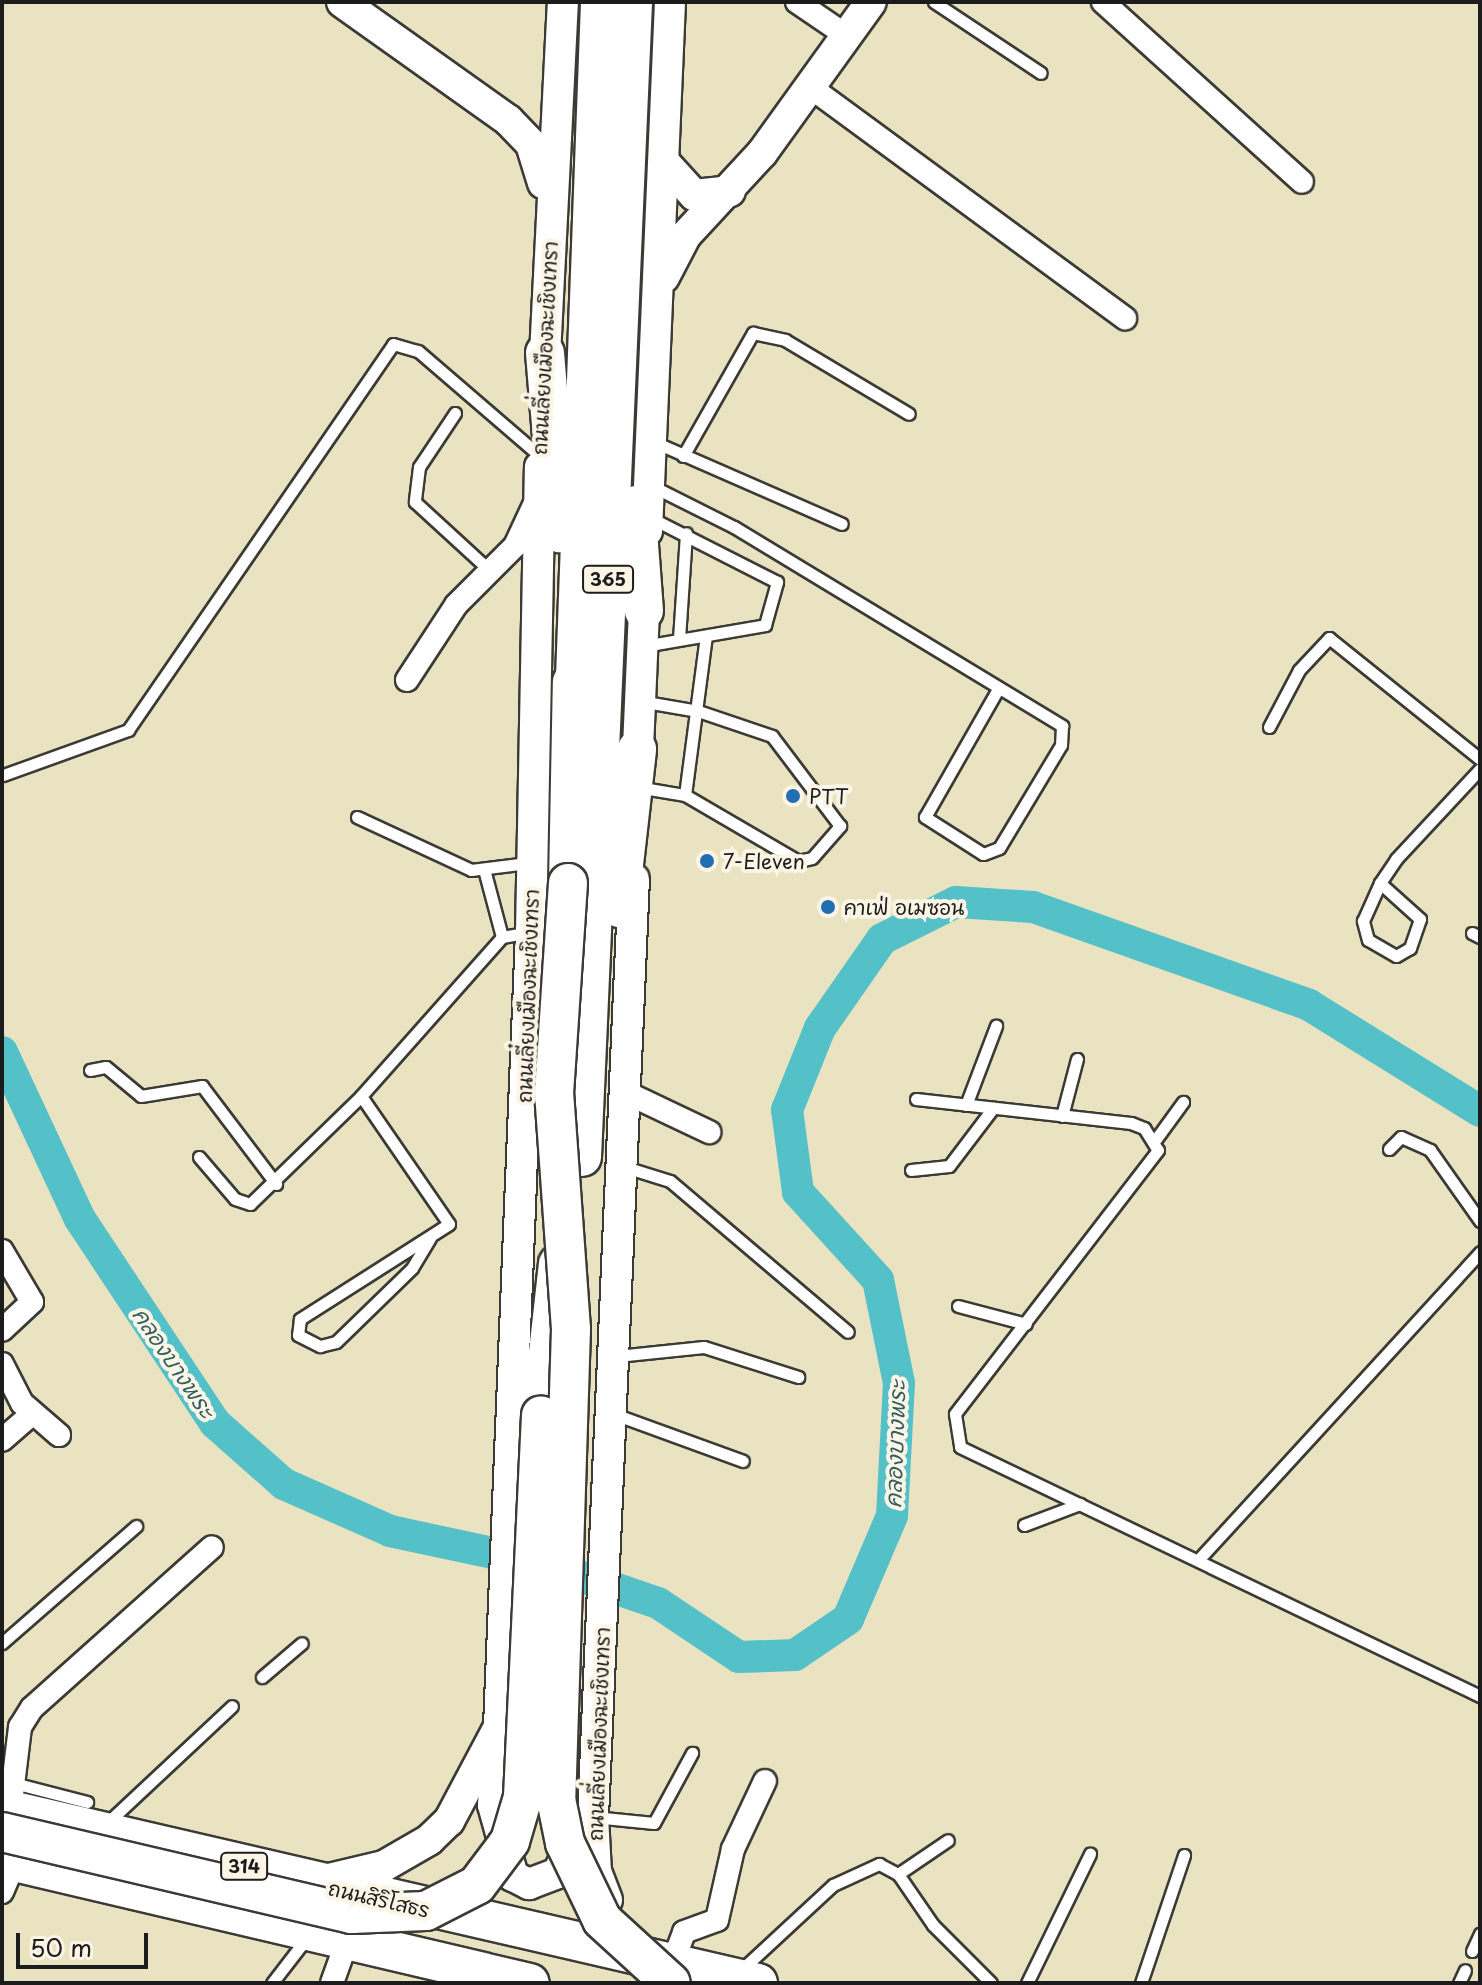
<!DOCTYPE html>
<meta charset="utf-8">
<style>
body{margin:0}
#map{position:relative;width:1482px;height:1985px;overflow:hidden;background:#eae3c1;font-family:"Playpen Sans","Playpen Sans Thai",sans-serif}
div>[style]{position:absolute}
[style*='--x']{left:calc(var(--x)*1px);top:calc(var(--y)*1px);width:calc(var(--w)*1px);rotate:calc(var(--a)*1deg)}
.river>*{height:32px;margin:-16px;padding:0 16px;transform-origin:16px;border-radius:16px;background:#54c1c9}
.roads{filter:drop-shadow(2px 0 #3b3a35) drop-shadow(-2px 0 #3b3a35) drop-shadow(0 2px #3b3a35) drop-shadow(0 -2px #3b3a35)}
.lane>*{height:11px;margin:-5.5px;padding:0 5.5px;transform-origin:5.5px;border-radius:5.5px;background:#fff}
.street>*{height:22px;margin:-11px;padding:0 11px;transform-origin:11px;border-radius:11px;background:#fff}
.secondary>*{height:30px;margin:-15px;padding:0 15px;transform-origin:15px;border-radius:15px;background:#fff}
.highway>*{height:38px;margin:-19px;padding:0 19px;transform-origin:19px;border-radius:19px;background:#fff}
.bridges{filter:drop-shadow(2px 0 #3b3a35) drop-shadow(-2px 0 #3b3a35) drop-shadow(0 2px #3b3a35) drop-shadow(0 -2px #3b3a35)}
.highway-bridge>*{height:38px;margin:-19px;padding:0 19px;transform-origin:19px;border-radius:19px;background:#fff}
.dots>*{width:22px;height:22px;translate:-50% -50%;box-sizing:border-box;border:4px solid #fcf5e5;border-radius:50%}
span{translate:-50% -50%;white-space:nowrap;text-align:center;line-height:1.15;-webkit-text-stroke:8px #fcf5e5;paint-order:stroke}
.shield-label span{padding:2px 6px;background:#fcf5e5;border:2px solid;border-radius:6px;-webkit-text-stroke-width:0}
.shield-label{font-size:18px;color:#1c1c1c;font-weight:700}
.street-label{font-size:20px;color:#1c1c1c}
.poi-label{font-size:20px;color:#1c1c1c}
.left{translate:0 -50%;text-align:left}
.water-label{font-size:22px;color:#325e61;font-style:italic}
.frame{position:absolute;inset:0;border:4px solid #1c1c1c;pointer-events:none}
.scale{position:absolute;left:16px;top:1933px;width:132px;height:36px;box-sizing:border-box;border:4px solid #1c1c1c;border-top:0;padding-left:10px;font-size:24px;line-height:28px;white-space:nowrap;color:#1c1c1c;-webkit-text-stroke:6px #fcf5e5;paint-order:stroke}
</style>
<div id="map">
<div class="river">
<div style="--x:2;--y:1052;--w:184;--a:65"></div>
<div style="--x:80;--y:1219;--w:245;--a:56.5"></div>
<div style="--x:215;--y:1423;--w:92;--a:41.5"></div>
<div style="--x:284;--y:1484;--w:116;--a:23.9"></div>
<div style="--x:390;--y:1531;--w:157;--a:12.1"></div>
<div style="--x:544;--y:1564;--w:120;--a:18.9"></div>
<div style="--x:658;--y:1603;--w:97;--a:33.7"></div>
<div style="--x:739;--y:1657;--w:56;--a:-2"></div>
<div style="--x:795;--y:1655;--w:64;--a:-34.2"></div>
<div style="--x:848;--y:1619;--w:112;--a:-66.9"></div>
<div style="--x:892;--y:1516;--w:133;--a:-87"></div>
<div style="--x:899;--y:1383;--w:105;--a:-101.5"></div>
<div style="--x:878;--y:1280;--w:119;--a:-132.3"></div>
<div style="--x:798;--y:1192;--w:83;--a:-97.6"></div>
<div style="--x:787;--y:1110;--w:88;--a:-68.1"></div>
<div style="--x:820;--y:1028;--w:108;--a:-55.1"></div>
<div style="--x:882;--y:939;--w:83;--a:-26.6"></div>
<div style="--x:956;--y:902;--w:77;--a:3.7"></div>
<div style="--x:1033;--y:907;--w:293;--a:19.5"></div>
<div style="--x:1309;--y:1005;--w:201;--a:31.8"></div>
</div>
<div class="roads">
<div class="lane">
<div style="--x:934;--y:2;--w:128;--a:33.6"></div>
<div style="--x:455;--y:413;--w:65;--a:123.7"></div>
<div style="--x:419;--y:467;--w:35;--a:97"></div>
<div style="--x:415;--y:502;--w:98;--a:42.5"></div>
<div style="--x:652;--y:441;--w:207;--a:23.6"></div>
<div style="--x:683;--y:456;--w:142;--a:-60.4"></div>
<div style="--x:753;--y:333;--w:33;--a:12"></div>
<div style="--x:785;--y:340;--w:144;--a:30.8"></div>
<div style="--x:650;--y:485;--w:94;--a:26.6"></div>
<div style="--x:734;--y:527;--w:384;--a:31.2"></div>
<div style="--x:1062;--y:726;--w:19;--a:93"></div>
<div style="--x:1061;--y:745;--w:120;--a:121"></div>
<div style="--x:999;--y:848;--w:17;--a:159"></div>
<div style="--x:983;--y:854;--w:69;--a:-147.5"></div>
<div style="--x:925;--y:817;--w:147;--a:-60.3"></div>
<div style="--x:679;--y:639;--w:106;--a:-86.2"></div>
<div style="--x:644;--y:646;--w:123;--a:-9.8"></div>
<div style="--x:765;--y:625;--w:45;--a:-74.4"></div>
<div style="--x:777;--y:582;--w:141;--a:-153.1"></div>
<div style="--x:1269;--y:727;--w:64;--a:-62.2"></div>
<div style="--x:1299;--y:670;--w:44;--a:-46.8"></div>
<div style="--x:1329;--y:638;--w:193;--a:38.7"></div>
<div style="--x:3;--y:775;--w:133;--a:-19.8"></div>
<div style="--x:128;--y:730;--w:468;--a:-55.5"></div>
<div style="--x:393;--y:344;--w:26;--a:16"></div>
<div style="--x:418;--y:351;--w:161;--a:40.7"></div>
<div style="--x:637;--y:787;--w:49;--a:9.5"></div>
<div style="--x:685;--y:795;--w:131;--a:30.3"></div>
<div style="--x:798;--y:861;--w:14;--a:-12"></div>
<div style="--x:812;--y:858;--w:43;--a:-48.8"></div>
<div style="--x:840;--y:826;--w:113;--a:-127.1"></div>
<div style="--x:772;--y:736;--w:78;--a:-161.3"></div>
<div style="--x:698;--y:711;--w:59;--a:-170.2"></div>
<div style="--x:685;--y:795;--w:160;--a:-82.5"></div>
<div style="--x:357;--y:817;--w:126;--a:24.9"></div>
<div style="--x:471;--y:870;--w:57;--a:-7"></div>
<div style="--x:485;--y:873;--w:66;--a:75.1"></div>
<div style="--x:1380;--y:883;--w:54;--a:42"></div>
<div style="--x:1420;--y:919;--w:31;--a:109"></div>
<div style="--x:1410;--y:948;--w:16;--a:150"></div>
<div style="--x:1396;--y:956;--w:32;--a:-150"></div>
<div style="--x:1368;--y:940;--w:20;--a:-105"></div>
<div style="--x:1363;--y:921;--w:42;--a:-65.9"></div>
<div style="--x:1380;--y:883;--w:29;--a:-56"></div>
<div style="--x:1396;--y:859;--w:123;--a:-47"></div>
<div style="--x:1472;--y:933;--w:9;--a:27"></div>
<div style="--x:90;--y:1070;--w:16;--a:-11"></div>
<div style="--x:106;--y:1067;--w:45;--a:39.6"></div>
<div style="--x:141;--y:1096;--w:62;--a:-9.3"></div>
<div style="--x:202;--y:1086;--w:123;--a:52.9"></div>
<div style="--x:361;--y:1096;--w:155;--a:55.5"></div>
<div style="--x:449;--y:1224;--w:177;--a:147.5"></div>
<div style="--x:300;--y:1319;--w:16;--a:97"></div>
<div style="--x:298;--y:1335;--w:25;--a:27"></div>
<div style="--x:320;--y:1346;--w:16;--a:-14"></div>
<div style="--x:336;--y:1342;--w:106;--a:-44.2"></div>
<div style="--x:412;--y:1268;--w:35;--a:-59"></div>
<div style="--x:916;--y:1099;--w:216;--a:6.4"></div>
<div style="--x:1131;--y:1123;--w:14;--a:21"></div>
<div style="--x:1144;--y:1128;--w:26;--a:58"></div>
<div style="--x:1158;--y:1150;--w:333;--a:127.6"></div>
<div style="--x:955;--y:1414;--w:33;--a:81"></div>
<div style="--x:960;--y:1447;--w:577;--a:25.59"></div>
<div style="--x:966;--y:1105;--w:85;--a:-69.2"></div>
<div style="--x:1062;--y:1116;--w:59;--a:-75.3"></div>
<div style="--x:1156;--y:1139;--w:46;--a:-53.9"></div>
<div style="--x:1389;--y:1149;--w:17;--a:-45"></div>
<div style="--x:1401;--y:1137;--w:32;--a:24"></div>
<div style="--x:1430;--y:1150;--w:87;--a:54.8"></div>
<div style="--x:199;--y:1157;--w:55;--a:49.4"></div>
<div style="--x:235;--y:1199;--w:16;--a:18"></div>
<div style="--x:250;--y:1204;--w:155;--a:-44.2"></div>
<div style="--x:361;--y:1096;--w:213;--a:-48.4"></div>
<div style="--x:502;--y:937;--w:28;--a:-10"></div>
<div style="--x:625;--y:1167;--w:47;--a:17.3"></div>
<div style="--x:670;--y:1181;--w:233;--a:40.3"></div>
<div style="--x:911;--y:1170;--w:38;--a:-6"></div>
<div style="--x:949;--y:1166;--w:73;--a:-52.8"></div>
<div style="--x:958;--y:1306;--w:70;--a:14.8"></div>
<div style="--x:617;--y:1356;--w:87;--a:-5.9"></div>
<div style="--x:704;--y:1347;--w:99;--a:17.7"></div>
<div style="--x:614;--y:1414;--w:137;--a:20"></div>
<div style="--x:1024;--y:1525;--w:60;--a:-20.6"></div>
<div style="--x:1200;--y:1558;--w:415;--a:-47.5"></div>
<div style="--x:2;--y:1643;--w:178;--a:-41.1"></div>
<div style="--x:262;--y:1677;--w:52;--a:-40.4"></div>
<div style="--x:2;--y:1780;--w:88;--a:14.5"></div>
<div style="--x:594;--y:1817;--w:60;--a:5.7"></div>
<div style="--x:654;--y:1823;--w:80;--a:-61.5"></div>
<div style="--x:107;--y:1823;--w:171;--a:-43.1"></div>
<div style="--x:898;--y:1874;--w:60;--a:-34.2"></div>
<div style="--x:1472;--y:1951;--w:19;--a:-65"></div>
<div style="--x:740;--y:1971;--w:127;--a:-42.8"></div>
<div style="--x:833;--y:1885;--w:51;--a:-24.5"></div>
<div style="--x:879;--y:1864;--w:21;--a:28"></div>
<div style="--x:898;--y:1874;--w:62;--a:55.5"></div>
<div style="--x:933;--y:1925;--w:82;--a:45"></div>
<div style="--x:272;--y:1983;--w:56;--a:-52.3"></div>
<div style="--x:1027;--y:1983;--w:144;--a:-64"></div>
<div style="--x:1141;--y:1983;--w:135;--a:-71.4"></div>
<div style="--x:1459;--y:1983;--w:14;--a:-65"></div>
</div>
<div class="street">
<div style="--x:797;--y:2;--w:60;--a:34.2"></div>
<div style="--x:1103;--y:2;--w:268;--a:42.1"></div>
<div style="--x:810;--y:87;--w:391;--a:36.3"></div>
<div style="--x:407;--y:680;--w:90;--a:-56.8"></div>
<div style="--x:456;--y:605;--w:83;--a:-45"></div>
<div style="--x:515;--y:546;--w:50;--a:-65"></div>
<div style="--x:629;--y:1094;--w:89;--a:25.4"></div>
<div style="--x:2;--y:1251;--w:59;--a:59.5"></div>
<div style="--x:32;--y:1302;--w:41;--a:137"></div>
<div style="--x:2;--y:1364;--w:44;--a:62.9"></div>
<div style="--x:22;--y:1403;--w:49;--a:40.9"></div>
<div style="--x:2;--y:1440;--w:40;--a:-41"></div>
<div style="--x:10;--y:1810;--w:84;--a:-83.1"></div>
<div style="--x:20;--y:1727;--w:22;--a:-58"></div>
<div style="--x:32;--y:1708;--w:241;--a:-41.8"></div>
<div style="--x:2;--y:1892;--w:33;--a:-67"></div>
<div style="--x:672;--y:1964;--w:34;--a:-69"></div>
<div style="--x:684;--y:1932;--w:35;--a:-20"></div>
<div style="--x:717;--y:1920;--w:73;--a:-77.3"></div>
<div style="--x:733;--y:1849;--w:75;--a:-64.8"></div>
<div style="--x:332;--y:1983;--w:45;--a:-70.3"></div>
</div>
<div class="secondary">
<div style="--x:342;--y:2;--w:204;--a:35.4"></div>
<div style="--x:508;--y:120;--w:33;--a:46"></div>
<div style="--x:531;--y:144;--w:41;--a:72.9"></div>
<div style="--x:666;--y:164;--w:42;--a:47.9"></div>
<div style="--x:694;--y:195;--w:36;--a:-6"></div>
<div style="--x:664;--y:277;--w:47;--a:-62.4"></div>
<div style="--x:686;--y:235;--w:112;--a:-47.2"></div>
<div style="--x:762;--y:153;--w:186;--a:-54.2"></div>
<div style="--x:544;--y:375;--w:373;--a:-87.1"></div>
<div style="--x:647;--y:531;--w:529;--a:-87.51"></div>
<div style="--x:637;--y:771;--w:180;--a:-87.5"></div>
<div style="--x:498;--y:1742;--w:63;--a:94.5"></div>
<div style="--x:493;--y:1805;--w:74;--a:74.3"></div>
<div style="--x:513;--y:1876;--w:18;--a:27"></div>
<div style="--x:529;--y:1884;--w:31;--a:-21"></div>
<div style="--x:558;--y:1873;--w:42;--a:-65.9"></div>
<div style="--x:320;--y:1881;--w:66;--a:-13.2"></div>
<div style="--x:384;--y:1866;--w:52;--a:-30"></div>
<div style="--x:429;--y:1840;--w:28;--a:-44"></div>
<div style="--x:449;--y:1821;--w:106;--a:-62"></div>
<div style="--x:499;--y:1727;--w:796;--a:-87.69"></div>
<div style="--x:531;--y:932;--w:465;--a:-88.9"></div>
<div style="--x:607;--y:1900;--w:30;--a:-111"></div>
<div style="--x:596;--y:1872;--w:55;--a:-93.1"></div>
<div style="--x:593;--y:1817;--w:939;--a:-87.5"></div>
</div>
<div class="highway">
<div style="--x:545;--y:353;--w:181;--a:85.2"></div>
<div style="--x:636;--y:505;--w:106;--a:85.7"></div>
<div style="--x:574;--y:705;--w:703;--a:-87.88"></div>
<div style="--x:568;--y:883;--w:201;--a:-88.9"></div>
<div style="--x:619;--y:908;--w:160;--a:-83.5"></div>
<div style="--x:582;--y:1157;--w:1156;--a:-87.47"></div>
<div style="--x:541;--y:1415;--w:152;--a:-83.6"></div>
<div style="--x:2;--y:1808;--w:776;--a:13.03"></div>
<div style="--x:2;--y:1859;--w:542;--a:13.22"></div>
</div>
</div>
<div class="bridges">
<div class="highway-bridge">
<div style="--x:568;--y:883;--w:209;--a:93.8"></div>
<div style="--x:554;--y:1092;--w:238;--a:85.9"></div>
<div style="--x:571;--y:1329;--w:470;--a:91.8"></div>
<div style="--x:556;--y:1799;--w:45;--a:78.4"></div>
<div style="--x:565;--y:1843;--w:85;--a:64.3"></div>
<div style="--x:602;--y:1920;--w:93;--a:42.4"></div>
<div style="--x:2;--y:1832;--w:359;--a:13.2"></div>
<div style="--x:351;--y:1914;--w:75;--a:-2.3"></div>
<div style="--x:426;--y:1911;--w:57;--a:-27"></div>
<div style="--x:477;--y:1885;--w:55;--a:-53.1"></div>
<div style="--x:510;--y:1841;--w:46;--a:-73.5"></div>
<div style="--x:523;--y:1797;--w:382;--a:-87.3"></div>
</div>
</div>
<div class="dots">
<div style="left:793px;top:796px;background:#1f6fb2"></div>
<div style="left:707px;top:861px;background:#1f6fb2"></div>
<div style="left:828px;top:907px;background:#1f6fb2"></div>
</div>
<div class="shield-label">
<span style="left:608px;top:579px">365</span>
<span style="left:244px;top:1866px">314</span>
</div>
<div class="street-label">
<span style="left:545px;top:348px;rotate:-87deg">ถนนเลี่ยงเมืองฉะเชิงเทรา</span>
<span style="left:528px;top:996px;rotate:-88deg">ถนนเลี่ยงเมืองฉะเชิงเทรา</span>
<span style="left:599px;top:1734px;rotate:-88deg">ถนนเลี่ยงเมืองฉะเชิงเทรา</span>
<span style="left:379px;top:1899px;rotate:13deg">ถนนสิริโสธร</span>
</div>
<div class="poi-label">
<span class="left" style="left:809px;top:796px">PTT</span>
<span class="left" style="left:723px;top:861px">7-Eleven</span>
<span class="left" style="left:844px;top:907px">คาเฟ่ อเมซอน</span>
</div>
<div class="water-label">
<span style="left:175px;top:1362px;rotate:56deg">คลองบางพระ</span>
<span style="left:894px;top:1444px;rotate:-88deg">คลองบางพระ</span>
</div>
<div class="frame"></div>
<div class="scale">50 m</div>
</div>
